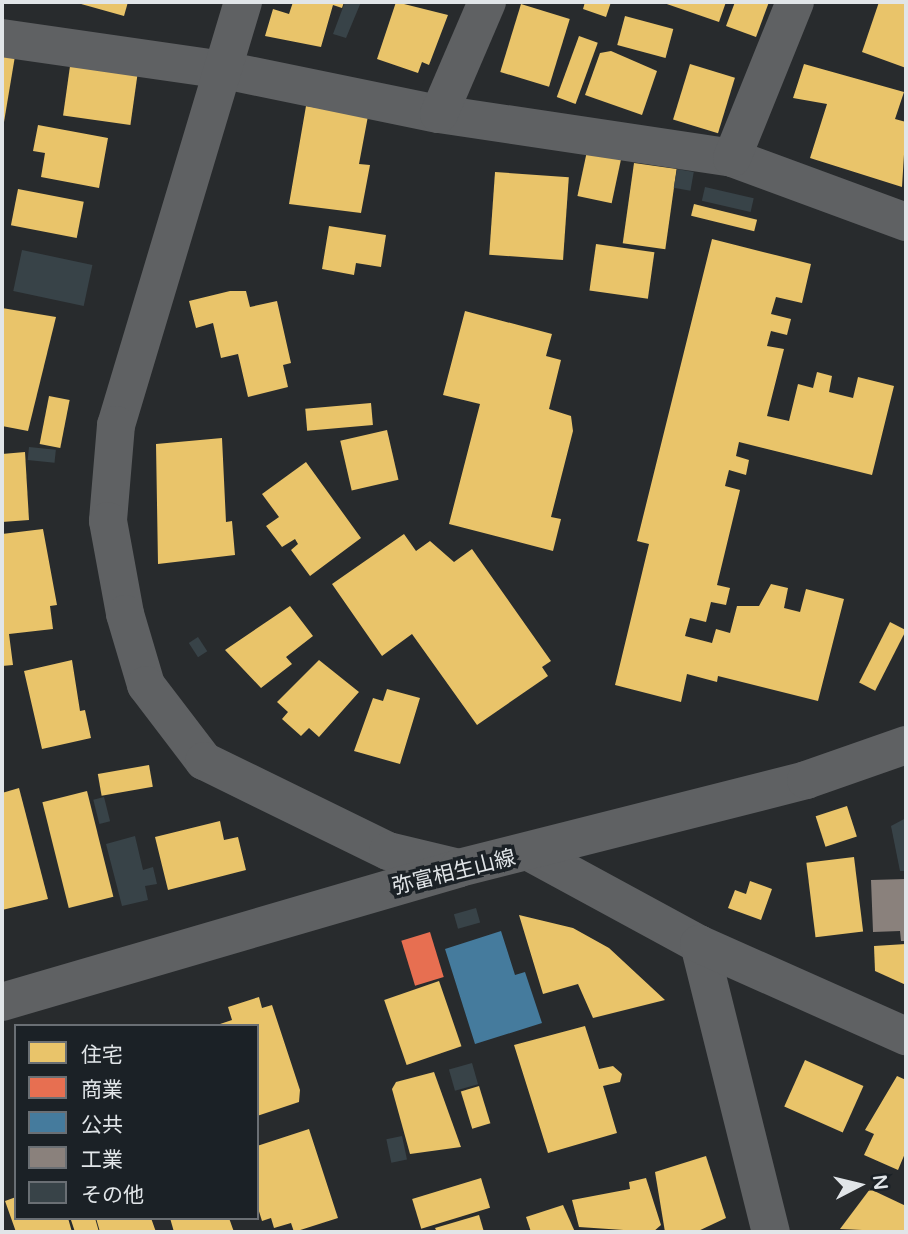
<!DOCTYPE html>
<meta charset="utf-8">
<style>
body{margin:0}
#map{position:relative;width:908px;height:1234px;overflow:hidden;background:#282b2d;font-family:"Varela Round","Noto Sans JP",sans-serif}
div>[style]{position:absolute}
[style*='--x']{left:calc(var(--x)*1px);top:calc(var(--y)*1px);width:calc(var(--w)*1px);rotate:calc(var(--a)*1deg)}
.homes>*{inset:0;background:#e9c46a;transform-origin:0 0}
.shops>*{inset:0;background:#e76f51;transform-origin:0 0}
.public>*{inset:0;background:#457b9d}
.industry>*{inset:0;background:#8a817c}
.building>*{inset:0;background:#384348;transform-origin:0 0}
.minor>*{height:38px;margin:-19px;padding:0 19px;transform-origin:19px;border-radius:19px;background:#5f6163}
.tertiary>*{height:38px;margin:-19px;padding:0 19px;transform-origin:19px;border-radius:19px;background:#5f6163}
span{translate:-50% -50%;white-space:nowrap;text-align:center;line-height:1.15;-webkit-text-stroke:7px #1b2126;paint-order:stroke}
.street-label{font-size:21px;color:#e1e5e8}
.frame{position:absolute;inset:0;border:4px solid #e1e5e8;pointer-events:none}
.legend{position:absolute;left:14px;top:1024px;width:245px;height:196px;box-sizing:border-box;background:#1b2126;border:2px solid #6a6f74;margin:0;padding:9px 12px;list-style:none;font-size:21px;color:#e1e5e8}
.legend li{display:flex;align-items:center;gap:14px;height:35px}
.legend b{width:35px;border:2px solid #6a6f74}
.north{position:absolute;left:824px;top:1150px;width:70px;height:70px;-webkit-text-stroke:5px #1b2126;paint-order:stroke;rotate:83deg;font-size:19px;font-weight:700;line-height:28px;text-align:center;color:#e1e5e8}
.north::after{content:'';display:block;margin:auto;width:24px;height:32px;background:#e1e5e8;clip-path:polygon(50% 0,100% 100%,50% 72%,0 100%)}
</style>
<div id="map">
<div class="homes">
<div style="clip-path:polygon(74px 2px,128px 2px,124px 16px)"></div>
<div style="clip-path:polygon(293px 2px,344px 2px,342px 8px,333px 5px,321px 47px,265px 36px,273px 9px,289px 14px)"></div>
<div style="clip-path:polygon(396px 2px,448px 15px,429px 65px,422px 62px,418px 73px,377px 59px)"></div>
<div style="clip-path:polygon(585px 2px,611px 2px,606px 17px,583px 9px)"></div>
<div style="clip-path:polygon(661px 2px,726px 2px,719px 22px)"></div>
<div style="clip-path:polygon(735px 2px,769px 2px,756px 37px,726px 26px)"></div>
<div style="clip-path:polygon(879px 2px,906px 2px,906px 68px,862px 52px)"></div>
<div style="left:521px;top:4px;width:51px;height:71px;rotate:17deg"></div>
<div style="left:625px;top:16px;width:50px;height:30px;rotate:15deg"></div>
<div style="left:579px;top:36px;width:20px;height:65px;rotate:20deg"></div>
<div style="clip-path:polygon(611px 51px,657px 71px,642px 115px,585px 95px,600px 53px)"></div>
<div style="clip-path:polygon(2px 53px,15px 56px,3px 128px,2px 128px)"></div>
<div style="left:71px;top:59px;width:68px;height:57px;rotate:8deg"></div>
<div style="left:690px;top:64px;width:47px;height:58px;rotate:17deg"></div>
<div style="clip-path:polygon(804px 64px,904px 92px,895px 119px,906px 122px,902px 187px,810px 158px,827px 104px,793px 98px)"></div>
<div style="clip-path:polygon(306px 106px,368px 116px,359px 164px,370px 165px,361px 213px,289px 204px)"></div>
<div style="clip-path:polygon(38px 125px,108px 138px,99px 188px,41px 177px,45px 153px,33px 151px)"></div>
<div style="left:587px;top:151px;width:35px;height:46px;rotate:12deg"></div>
<div style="left:634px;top:163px;width:43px;height:81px;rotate:8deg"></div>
<div style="left:495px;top:172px;width:74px;height:83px;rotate:4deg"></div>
<div style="left:18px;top:189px;width:67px;height:37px;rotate:11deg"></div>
<div style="left:694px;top:204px;width:65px;height:12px;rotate:14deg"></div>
<div style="clip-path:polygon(329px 226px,386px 235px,381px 267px,356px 263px,354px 275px,322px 269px)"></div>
<div style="clip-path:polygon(712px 239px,811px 264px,802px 303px,776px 297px,771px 314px,791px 319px,787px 335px,771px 331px,767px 346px,784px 349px,767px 416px,789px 421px,798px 384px,813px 388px,817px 372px,832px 376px,829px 392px,853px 398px,858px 377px,894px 386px,872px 475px,739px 442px,736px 456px,749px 460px,746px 475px,729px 470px,725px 486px,740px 490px,717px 585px,730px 588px,726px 605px,711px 602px,706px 622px,690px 618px,685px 636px,712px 643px,716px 629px,730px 633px,737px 606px,759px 606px,771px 584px,788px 588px,784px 608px,800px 612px,806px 589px,844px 599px,818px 701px,718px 676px,717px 682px,687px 674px,681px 702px,615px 685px,649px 544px,637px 541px)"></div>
<div style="left:596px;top:244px;width:59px;height:47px;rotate:8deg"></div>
<div style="clip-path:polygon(230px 291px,246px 291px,250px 307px,277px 301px,291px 363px,283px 365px,288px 387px,248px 397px,238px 354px,221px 358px,213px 323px,196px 328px,189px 301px)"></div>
<div style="clip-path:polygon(2px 308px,56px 317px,28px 431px,2px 426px)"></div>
<div style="clip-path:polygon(465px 311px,552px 334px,546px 356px,561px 360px,549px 409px,571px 416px,573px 431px,551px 517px,561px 519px,553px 551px,449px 524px,480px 404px,443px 395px)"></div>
<div style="left:49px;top:396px;width:21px;height:49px;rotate:11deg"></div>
<div style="left:371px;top:403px;width:22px;height:66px;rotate:85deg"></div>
<div style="left:387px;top:430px;width:51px;height:48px;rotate:77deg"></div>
<div style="clip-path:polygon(222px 438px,226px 522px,232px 521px,235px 555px,158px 564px,156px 444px)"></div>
<div style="clip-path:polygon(25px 452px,29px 520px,2px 522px,2px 454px)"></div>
<div style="clip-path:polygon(306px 462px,361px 538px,310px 576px,291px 550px,298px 544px,295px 539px,282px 547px,266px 526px,279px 517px,262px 494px)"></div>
<div style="clip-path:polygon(43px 529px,57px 605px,50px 606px,53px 629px,9px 634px,13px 665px,2px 666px,2px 534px)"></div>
<div style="clip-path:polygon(404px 534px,416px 551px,430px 541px,454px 562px,472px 549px,551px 661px,542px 667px,548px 676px,477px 725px,412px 634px,382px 656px,332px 584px)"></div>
<div style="clip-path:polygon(290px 606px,313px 636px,286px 657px,292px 664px,261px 688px,225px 650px)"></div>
<div style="left:890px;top:622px;width:18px;height:68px;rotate:27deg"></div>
<div style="clip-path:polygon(72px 660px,80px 711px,85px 710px,91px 738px,42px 749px,24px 671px)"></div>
<div style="clip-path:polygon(319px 660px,359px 692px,319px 737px,309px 728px,301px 736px,282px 719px,288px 712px,277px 702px)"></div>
<div style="clip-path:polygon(387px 689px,420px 698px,400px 764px,354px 751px,373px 698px,383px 701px)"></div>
<div style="left:149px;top:765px;width:22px;height:52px;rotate:80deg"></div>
<div style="clip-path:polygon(19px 788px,48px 899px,2px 910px,2px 793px)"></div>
<div style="left:87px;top:791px;width:109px;height:46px;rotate:76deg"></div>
<div style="left:847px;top:806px;width:32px;height:33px;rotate:72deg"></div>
<div style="clip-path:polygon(220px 821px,224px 840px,238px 837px,246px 870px,168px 890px,155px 837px)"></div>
<div style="left:854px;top:857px;width:75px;height:48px;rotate:83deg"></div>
<div style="clip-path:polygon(750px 881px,772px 889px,761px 920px,728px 908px,735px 890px,746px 894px)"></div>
<div style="clip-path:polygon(519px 915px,573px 928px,609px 948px,665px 1000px,593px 1018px,578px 984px,543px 994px)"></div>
<div style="clip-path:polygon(906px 944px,906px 985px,875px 971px,874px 946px)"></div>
<div style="left:439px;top:981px;width:69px;height:58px;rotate:71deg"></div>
<div style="clip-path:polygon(259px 997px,262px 1008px,272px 1005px,300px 1090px,299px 1102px,257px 1116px,257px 1026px,217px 1025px,232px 1020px,228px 1007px)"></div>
<div style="clip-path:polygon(585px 1026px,599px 1069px,613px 1066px,622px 1074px,620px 1082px,603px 1086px,617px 1133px,548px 1153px,514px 1045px)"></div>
<div style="left:805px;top:1060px;width:64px;height:51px;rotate:24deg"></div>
<div style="clip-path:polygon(434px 1072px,461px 1147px,410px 1154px,392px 1089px,396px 1082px)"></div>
<div style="clip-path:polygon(897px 1076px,906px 1080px,906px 1151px,898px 1170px,864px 1155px,874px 1134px,865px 1130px)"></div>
<div style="left:479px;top:1086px;width:39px;height:19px;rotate:73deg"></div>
<div style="clip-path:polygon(309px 1129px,338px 1218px,294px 1232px,291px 1223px,274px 1228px,271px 1218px,262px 1221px,257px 1205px,257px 1146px)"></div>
<div style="clip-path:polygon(706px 1156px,726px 1218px,696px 1232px,665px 1232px,655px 1172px)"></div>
<div style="left:481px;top:1178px;width:31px;height:72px;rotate:73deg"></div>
<div style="clip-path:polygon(646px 1178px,661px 1225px,653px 1232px,579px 1227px,572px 1200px,630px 1189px,629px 1182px)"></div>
<div style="clip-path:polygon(870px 1189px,906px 1206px,906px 1232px,840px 1229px)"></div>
<div style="clip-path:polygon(16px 1197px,16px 1218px,68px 1218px,72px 1232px,16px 1232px,5px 1201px)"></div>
<div style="clip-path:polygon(563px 1205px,575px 1232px,531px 1232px,526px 1217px)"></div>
<div style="clip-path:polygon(479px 1215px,484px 1232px,437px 1232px,435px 1228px)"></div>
<div style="clip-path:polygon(95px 1218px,99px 1232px,75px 1232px,71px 1220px)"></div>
<div style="clip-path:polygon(96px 1218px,151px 1218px,156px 1232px,100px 1232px)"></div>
<div style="clip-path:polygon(170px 1218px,229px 1218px,234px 1232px,174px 1232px)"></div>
</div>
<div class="shops">
<div style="left:430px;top:932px;width:47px;height:30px;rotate:73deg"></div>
</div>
<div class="public">
<div style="clip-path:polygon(501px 931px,515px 975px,525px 972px,542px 1023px,475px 1044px,445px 949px)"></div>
</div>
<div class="industry">
<div style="clip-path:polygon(906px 879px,906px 941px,901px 941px,900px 931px,873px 932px,871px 880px)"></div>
</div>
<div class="building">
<div style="clip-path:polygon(345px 2px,361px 2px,346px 38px,333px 34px)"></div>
<div style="left:677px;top:169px;width:17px;height:19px;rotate:10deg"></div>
<div style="left:705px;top:187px;width:50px;height:14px;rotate:13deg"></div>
<div style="left:22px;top:250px;width:72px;height:42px;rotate:12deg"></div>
<div style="left:29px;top:447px;width:27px;height:13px;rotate:6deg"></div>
<div style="left:198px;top:637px;width:17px;height:11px;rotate:57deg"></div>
<div style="left:104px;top:797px;width:25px;height:11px;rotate:76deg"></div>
<div style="clip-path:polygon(906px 818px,906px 871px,900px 871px,891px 826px)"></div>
<div style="clip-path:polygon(135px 836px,143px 870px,153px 867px,157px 884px,145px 886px,148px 900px,122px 906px,106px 844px)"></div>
<div style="left:476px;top:908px;width:15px;height:23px;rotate:74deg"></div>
<div style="left:472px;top:1063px;width:22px;height:24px;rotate:74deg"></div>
<div style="left:402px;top:1136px;width:24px;height:16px;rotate:78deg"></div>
</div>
<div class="minor">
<div style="--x:2;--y:38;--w:224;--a:8.2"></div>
<div style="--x:224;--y:70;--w:219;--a:11.6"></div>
<div style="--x:439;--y:114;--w:296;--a:8.5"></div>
<div style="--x:732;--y:158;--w:185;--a:20.2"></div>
<div style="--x:439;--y:114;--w:122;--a:-66.8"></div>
<div style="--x:732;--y:158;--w:168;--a:-68"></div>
</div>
<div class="tertiary">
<div style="--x:243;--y:2;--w:442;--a:106.7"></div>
<div style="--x:116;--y:425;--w:96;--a:94.8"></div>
<div style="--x:108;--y:521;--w:95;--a:79.6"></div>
<div style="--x:125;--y:614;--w:74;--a:73.5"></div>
<div style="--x:146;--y:685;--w:96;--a:52.7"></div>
<div style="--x:204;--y:761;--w:205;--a:26.1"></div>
<div style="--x:388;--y:851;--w:73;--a:13.5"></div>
<div style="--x:533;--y:854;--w:189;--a:28.5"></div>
<div style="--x:699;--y:944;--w:297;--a:76"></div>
<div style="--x:699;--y:944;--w:227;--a:24"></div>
<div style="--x:2;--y:1002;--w:476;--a:-16.3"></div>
<div style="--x:459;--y:868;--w:358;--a:-14.2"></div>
<div style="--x:806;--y:780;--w:106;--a:-19.3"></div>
</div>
<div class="street-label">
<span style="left:454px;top:873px;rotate:-14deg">弥富相生山線</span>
</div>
<div class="frame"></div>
<ul class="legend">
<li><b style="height:19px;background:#e9c46a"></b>住宅</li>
<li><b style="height:19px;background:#e76f51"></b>商業</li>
<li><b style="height:19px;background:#457b9d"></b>公共</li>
<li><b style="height:19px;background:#8a817c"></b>工業</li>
<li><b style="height:19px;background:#384348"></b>その他</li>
</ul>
<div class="north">N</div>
</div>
